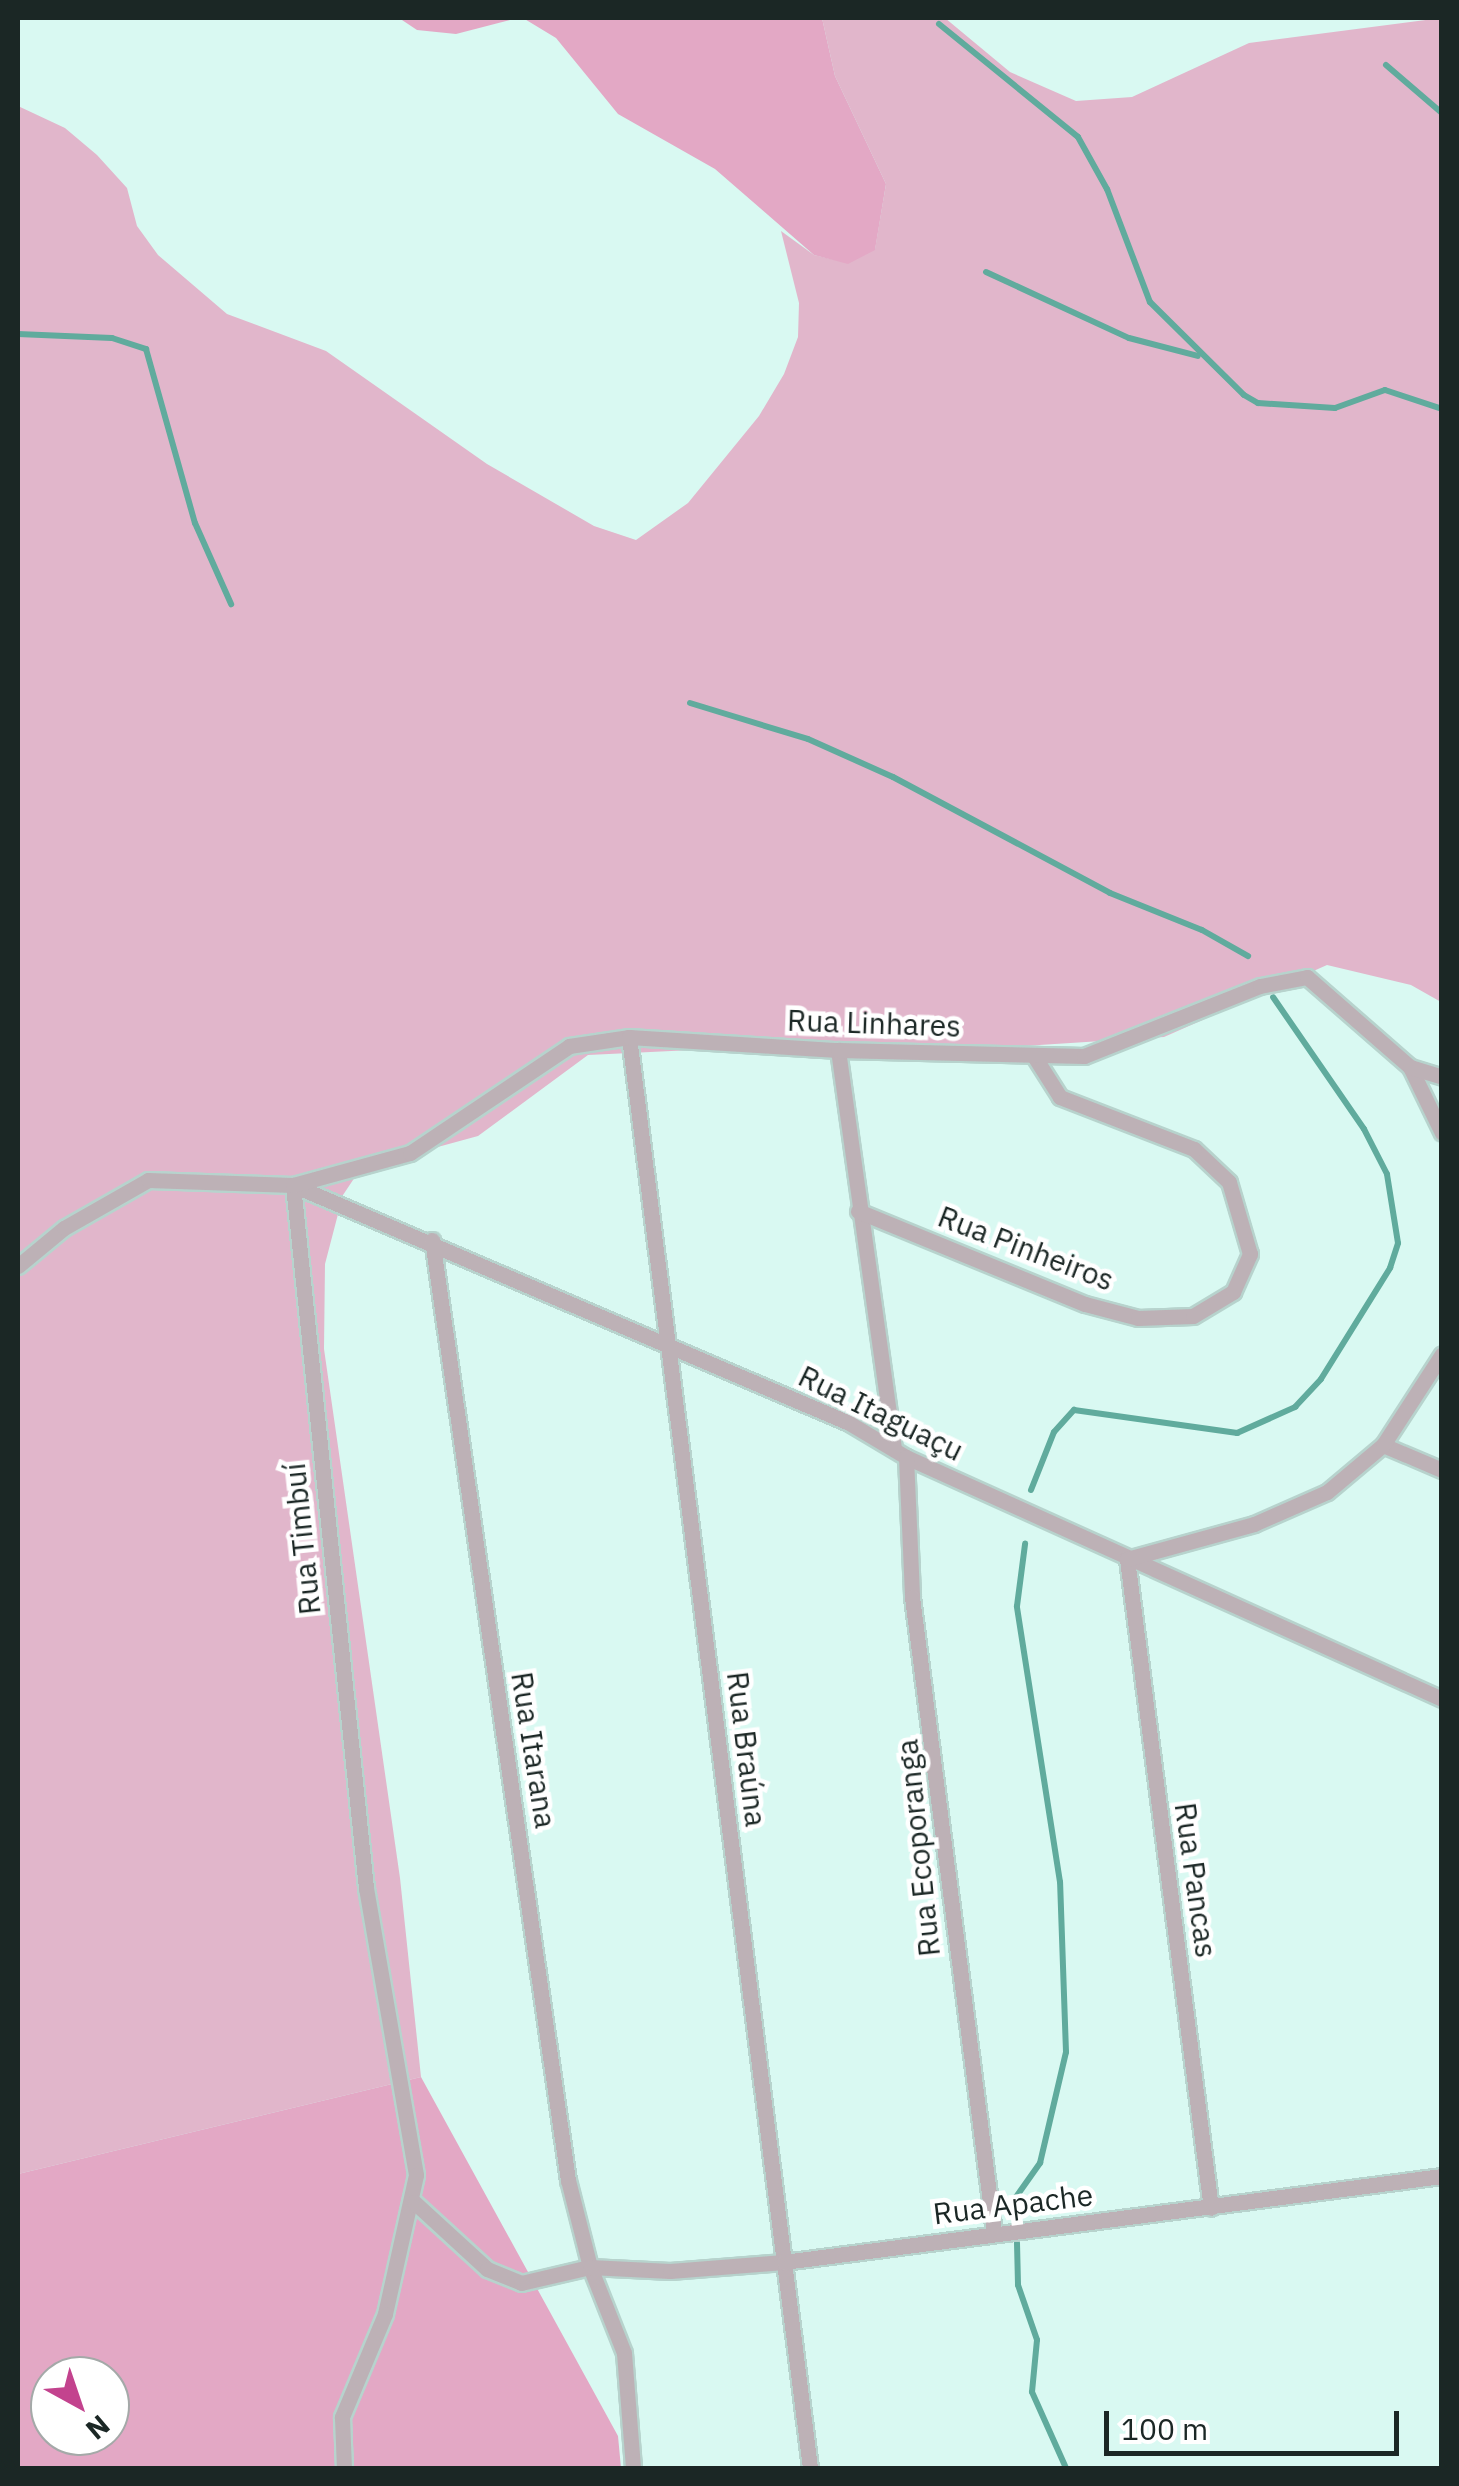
<!DOCTYPE html>
<meta charset="utf-8">
<style>
body{margin:0}
#map{position:relative;width:1459px;height:2486px;overflow:hidden;background:#d9f9f2;font-family:"IBM Plex Sans",sans-serif}
div>[style]{position:absolute}
[style*='--x']{left:calc(var(--x)*1px);top:calc(var(--y)*1px);width:calc(var(--w)*1px);rotate:calc(var(--a)*1deg)}
.green>*{inset:0;background:#e1b6cb}
.forest>*{inset:0;background:#e3a8c5}
.stream>*{height:6px;margin:-3px;padding:0 3px;transform-origin:3px;border-radius:3px;background:#60ab9d}
.roads{filter:drop-shadow(2px 0 #b7d3cd) drop-shadow(-2px 0 #b7d3cd) drop-shadow(0 2px #b7d3cd) drop-shadow(0 -2px #b7d3cd)}
.minor>*{height:15px;margin:-7.5px;padding:0 7.5px;transform-origin:7.5px;border-radius:7.5px;background:#bdb1b6}
span{translate:-50% -50%;white-space:nowrap;text-align:center;line-height:1.15;-webkit-text-stroke:9px #fff;paint-order:stroke}
.street-label{font-size:30px;color:#1b2725}
.frame{position:absolute;inset:0;border:20px solid #1b2725;pointer-events:none}
.north{position:absolute;left:30px;top:2356px;width:100px;height:100px;box-sizing:border-box;background:#fff;border:2px solid #a4a9a8;border-radius:50%;rotate:140deg;font-size:28px;font-weight:700;line-height:40px;text-align:center;color:#1b2725}
.north::after{content:'';display:block;margin:auto;width:35px;height:45px;background:#c3438e;clip-path:polygon(50% 0,100% 100%,50% 72%,0 100%)}
.scale{position:absolute;left:1104px;top:2411px;width:295px;height:45px;box-sizing:border-box;border:5px solid #1b2725;border-top:0;padding-left:12px;font-size:30px;line-height:35px;white-space:nowrap;color:#1b2725;-webkit-text-stroke:8px #fff;paint-order:stroke}
</style>
<div id="map">
<div class="green">
<div style="clip-path:polygon(822px 18px,945px 18px,1010px 72px,1076px 101px,1132px 97px,1249px 43px,1441px 18px,1441px 1002px,1411px 985px,1327px 965px,1164px 1037px,818px 1059px,713px 1049px,588px 1055px,478px 1136px,361px 1168px,343px 1195px,325px 1264px,324px 1349px,400px 1878px,421px 2077px,18px 2174px,18px 106px,65px 128px,97px 155px,127px 188px,137px 226px,158px 255px,227px 314px,326px 351px,487px 464px,594px 526px,636px 540px,688px 503px,759px 416px,784px 374px,798px 337px,799px 303px,781px 231px,814px 255px,848px 263px,875px 249px,886px 184px,835px 76px)"></div>
</div>
<div class="forest">
<div style="clip-path:polygon(399px 18px,518px 18px,456px 34px,417px 30px)"></div>
<div style="clip-path:polygon(523px 18px,822px 18px,835px 76px,886px 184px,875px 250px,848px 264px,814px 255px,715px 169px,618px 114px,556px 38px)"></div>
<div style="clip-path:polygon(evenodd,421px 2077px,618px 2436px,621px 2468px,18px 2468px,18px 2174px,421px 2077px,50px 2376px,110px 2376px,110px 2436px,50px 2436px,50px 2376px)"></div>
</div>
<div class="stream">
<div style="--x:939;--y:24;--w:179;--a:39.1"></div>
<div style="--x:1078;--y:137;--w:60;--a:60.9"></div>
<div style="--x:1107;--y:189;--w:121;--a:69.2"></div>
<div style="--x:1150;--y:302;--w:132;--a:44.7"></div>
<div style="--x:1244;--y:395;--w:16;--a:30"></div>
<div style="--x:1258;--y:403;--w:77;--a:3.7"></div>
<div style="--x:1335;--y:408;--w:53;--a:-19.8"></div>
<div style="--x:1385;--y:390;--w:60;--a:18.4"></div>
<div style="--x:1386;--y:65;--w:74;--a:40.6"></div>
<div style="--x:986;--y:272;--w:157;--a:24.8"></div>
<div style="--x:1129;--y:338;--w:71;--a:14.6"></div>
<div style="--x:18;--y:334;--w:94;--a:2.4"></div>
<div style="--x:112;--y:338;--w:36;--a:18"></div>
<div style="--x:146;--y:349;--w:181;--a:74.3"></div>
<div style="--x:195;--y:523;--w:89;--a:66"></div>
<div style="--x:690;--y:703;--w:123;--a:17"></div>
<div style="--x:808;--y:739;--w:93;--a:24.1"></div>
<div style="--x:893;--y:777;--w:246;--a:28.1"></div>
<div style="--x:1110;--y:893;--w:99;--a:21.9"></div>
<div style="--x:1202;--y:930;--w:53;--a:29.5"></div>
<div style="--x:1031;--y:1490;--w:62;--a:-68.4"></div>
<div style="--x:1054;--y:1432;--w:30;--a:-48"></div>
<div style="--x:1074;--y:1410;--w:165;--a:8"></div>
<div style="--x:1237;--y:1433;--w:64;--a:-24.1"></div>
<div style="--x:1295;--y:1407;--w:38;--a:-47"></div>
<div style="--x:1321;--y:1379;--w:131;--a:-58.1"></div>
<div style="--x:1390;--y:1268;--w:26;--a:-72"></div>
<div style="--x:1398;--y:1243;--w:70;--a:-99.1"></div>
<div style="--x:1387;--y:1174;--w:51;--a:-117.1"></div>
<div style="--x:1364;--y:1129;--w:160;--a:-124.6"></div>
<div style="--x:1016;--y:2215;--w:18;--a:-90"></div>
<div style="--x:1016;--y:2197;--w:42;--a:-54.8"></div>
<div style="--x:1040;--y:2163;--w:114;--a:-76.8"></div>
<div style="--x:1066;--y:2052;--w:170;--a:-92"></div>
<div style="--x:1060;--y:1882;--w:279;--a:-98.9"></div>
<div style="--x:1017;--y:1606;--w:63;--a:-82.6"></div>
<div style="--x:1017;--y:2243;--w:42;--a:88.6"></div>
<div style="--x:1018;--y:2285;--w:58;--a:70.9"></div>
<div style="--x:1037;--y:2340;--w:52;--a:95.5"></div>
<div style="--x:1032;--y:2392;--w:83;--a:65.9"></div>
</div>
<div class="roads">
<div class="minor">
<div style="--x:629;--y:1037;--w:1442;--a:82.79"></div>
<div style="--x:838;--y:1050;--w:403;--a:82"></div>
<div style="--x:1410;--y:1067;--w:73;--a:64.1"></div>
<div style="--x:293;--y:1185;--w:707;--a:84.07"></div>
<div style="--x:366;--y:1888;--w:291;--a:80.1"></div>
<div style="--x:416;--y:2175;--w:142;--a:102.6"></div>
<div style="--x:385;--y:2314;--w:112;--a:112.7"></div>
<div style="--x:342;--y:2417;--w:51;--a:87.8"></div>
<div style="--x:293;--y:1185;--w:605;--a:23.17"></div>
<div style="--x:849;--y:1423;--w:66;--a:30.8"></div>
<div style="--x:906;--y:1457;--w:588;--a:24.3"></div>
<div style="--x:858;--y:1211;--w:245;--a:22.3"></div>
<div style="--x:1085;--y:1304;--w:55;--a:14.8"></div>
<div style="--x:1138;--y:1318;--w:55;--a:-2.1"></div>
<div style="--x:1193;--y:1316;--w:47;--a:-31"></div>
<div style="--x:1233;--y:1292;--w:42;--a:-65.9"></div>
<div style="--x:1250;--y:1254;--w:75;--a:-106.3"></div>
<div style="--x:1229;--y:1182;--w:48;--a:-136.7"></div>
<div style="--x:1194;--y:1149;--w:144;--a:-158.8"></div>
<div style="--x:1060;--y:1097;--w:49;--a:-122.4"></div>
<div style="--x:432;--y:1240;--w:950;--a:81.77"></div>
<div style="--x:568;--y:2180;--w:90;--a:75.8"></div>
<div style="--x:590;--y:2267;--w:92;--a:68.4"></div>
<div style="--x:624;--y:2353;--w:115;--a:85.5"></div>
<div style="--x:18;--y:1266;--w:60;--a:-39.6"></div>
<div style="--x:64;--y:1228;--w:97;--a:-29.7"></div>
<div style="--x:148;--y:1180;--w:145;--a:2"></div>
<div style="--x:293;--y:1185;--w:121;--a:-15.3"></div>
<div style="--x:410;--y:1153;--w:192;--a:-33.9"></div>
<div style="--x:569;--y:1046;--w:61;--a:-8.5"></div>
<div style="--x:629;--y:1037;--w:209;--a:3.6"></div>
<div style="--x:838;--y:1050;--w:246;--a:1.4"></div>
<div style="--x:1084;--y:1056;--w:189;--a:-21.7"></div>
<div style="--x:1260;--y:986;--w:48;--a:-10.8"></div>
<div style="--x:1307;--y:977;--w:137;--a:41.1"></div>
<div style="--x:1410;--y:1067;--w:34;--a:17"></div>
<div style="--x:1383;--y:1445;--w:64;--a:23"></div>
<div style="--x:906;--y:1457;--w:140;--a:87.5"></div>
<div style="--x:912;--y:1597;--w:641;--a:82.65"></div>
<div style="--x:1127;--y:1559;--w:654;--a:82.63"></div>
<div style="--x:1127;--y:1559;--w:132;--a:-15.4"></div>
<div style="--x:1254;--y:1524;--w:80;--a:-23.7"></div>
<div style="--x:1327;--y:1492;--w:73;--a:-40"></div>
<div style="--x:1383;--y:1445;--w:108;--a:-57"></div>
<div style="--x:414;--y:2202;--w:99;--a:42.5"></div>
<div style="--x:487;--y:2269;--w:37;--a:22"></div>
<div style="--x:521;--y:2283;--w:71;--a:-13.1"></div>
<div style="--x:590;--y:2267;--w:80;--a:2.9"></div>
<div style="--x:670;--y:2271;--w:114;--a:-4.5"></div>
<div style="--x:784;--y:2262;--w:664;--a:-7.45"></div>
</div>
</div>
<div class="street-label">
<span style="left:874px;top:1023px;rotate:2deg">Rua Linhares</span>
<span style="left:1026px;top:1248px;rotate:21deg">Rua Pinheiros</span>
<span style="left:881px;top:1413px;rotate:26deg">Rua Itaguaçu</span>
<span style="left:302px;top:1539px;rotate:-96deg">Rua Timbuí</span>
<span style="left:747px;top:1749px;rotate:83deg">Rua Braúna</span>
<span style="left:534px;top:1750px;rotate:81deg">Rua Itarana</span>
<span style="left:918px;top:1848px;rotate:-96deg">Rua Ecoporanga</span>
<span style="left:1196px;top:1880px;rotate:82deg">Rua Pancas</span>
<span style="left:1013px;top:2204px;rotate:-7deg">Rua Apache</span>
</div>
<div class="frame"></div>
<div class="north">N</div>
<div class="scale">100 m</div>
</div>
